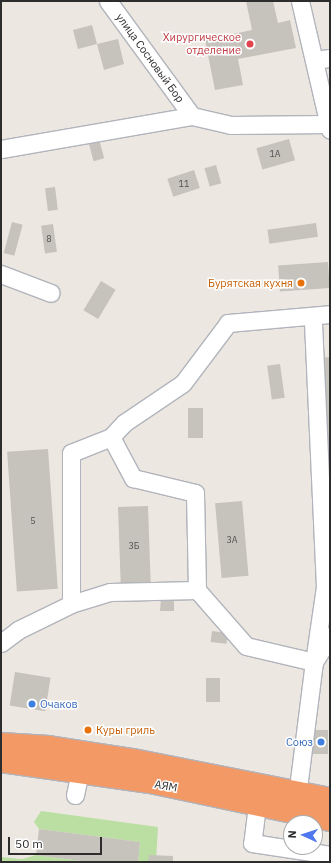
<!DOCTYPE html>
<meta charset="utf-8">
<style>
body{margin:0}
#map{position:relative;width:331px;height:863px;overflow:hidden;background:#ede7e1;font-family:"IBM Plex Sans",sans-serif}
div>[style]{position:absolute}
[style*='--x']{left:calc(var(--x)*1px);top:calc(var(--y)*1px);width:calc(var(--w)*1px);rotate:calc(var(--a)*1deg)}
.green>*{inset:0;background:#bbdfa2}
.building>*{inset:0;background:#c6c2bc;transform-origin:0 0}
.roads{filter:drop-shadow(1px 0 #b1b4bc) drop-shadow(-1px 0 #b1b4bc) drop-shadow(0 1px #b1b4bc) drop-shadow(0 -1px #b1b4bc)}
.minor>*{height:17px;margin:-8.5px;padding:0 8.5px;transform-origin:8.5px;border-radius:8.5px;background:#fff}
.highway>*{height:22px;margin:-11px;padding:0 11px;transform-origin:11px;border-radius:11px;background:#f39966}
.dots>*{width:11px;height:11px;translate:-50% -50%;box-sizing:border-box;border:2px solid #fff;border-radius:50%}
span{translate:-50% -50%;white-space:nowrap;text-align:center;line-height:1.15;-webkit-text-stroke:3px #fff;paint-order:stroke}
.number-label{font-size:9px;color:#535251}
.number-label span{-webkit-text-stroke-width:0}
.health-label{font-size:11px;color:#be3a42}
.right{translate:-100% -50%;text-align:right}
.street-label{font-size:11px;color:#2d2d2d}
.food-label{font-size:11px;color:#c56008}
.left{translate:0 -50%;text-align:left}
.shop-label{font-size:11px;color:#366cbe}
.frame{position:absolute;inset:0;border:2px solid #2d2d2d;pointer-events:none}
.north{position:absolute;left:283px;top:815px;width:40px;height:40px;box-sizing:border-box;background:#fff;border:1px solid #ababab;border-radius:50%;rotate:273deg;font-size:11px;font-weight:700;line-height:16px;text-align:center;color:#2d2d2d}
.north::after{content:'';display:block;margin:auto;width:14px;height:18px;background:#4e77ed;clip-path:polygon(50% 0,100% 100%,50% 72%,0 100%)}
.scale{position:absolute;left:8px;top:837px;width:94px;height:18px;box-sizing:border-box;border:2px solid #2d2d2d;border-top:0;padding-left:5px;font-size:12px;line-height:14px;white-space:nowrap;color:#2d2d2d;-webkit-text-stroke:3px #fff;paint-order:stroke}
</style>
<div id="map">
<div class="green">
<div style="clip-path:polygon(41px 811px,158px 827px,156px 862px,138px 862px,140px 842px,39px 829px,34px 822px)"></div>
<div style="clip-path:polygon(36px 855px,89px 862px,1px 862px,1px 857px,22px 859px)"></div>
</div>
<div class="building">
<div style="clip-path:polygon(246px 1px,273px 1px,278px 23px,290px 20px,296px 48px,238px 59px,243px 85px,215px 90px,205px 40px,252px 30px)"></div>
<div style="clip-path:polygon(92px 25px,97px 44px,118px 39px,124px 64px,104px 70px,97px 44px,78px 49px,73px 30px)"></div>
<div style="left:99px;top:139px;width:20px;height:11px;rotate:75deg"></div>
<div style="left:289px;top:139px;width:22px;height:34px;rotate:74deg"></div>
<div style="left:216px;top:165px;width:19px;height:12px;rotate:74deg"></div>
<div style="left:194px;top:170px;width:19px;height:28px;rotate:72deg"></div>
<div style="left:55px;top:187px;width:23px;height:10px;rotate:83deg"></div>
<div style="left:12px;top:222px;width:11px;height:32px;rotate:15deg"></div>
<div style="left:316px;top:223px;width:14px;height:49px;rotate:82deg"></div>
<div style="left:53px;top:224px;width:28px;height:12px;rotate:82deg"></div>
<div style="left:328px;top:262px;width:26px;height:50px;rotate:86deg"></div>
<div style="left:101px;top:281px;width:17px;height:34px;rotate:31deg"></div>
<div style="clip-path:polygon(330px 357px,330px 451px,327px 451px,318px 358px)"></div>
<div style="left:280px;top:364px;width:34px;height:13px;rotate:82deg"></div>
<div style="left:188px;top:408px;width:15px;height:30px"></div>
<div style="left:48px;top:449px;width:140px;height:41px;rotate:86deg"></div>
<div style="left:242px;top:501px;width:75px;height:27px;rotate:85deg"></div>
<div style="left:148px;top:506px;width:78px;height:30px;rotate:88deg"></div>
<div style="clip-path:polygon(161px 598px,174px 599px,174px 611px,160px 611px)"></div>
<div style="left:212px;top:631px;width:16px;height:11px;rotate:7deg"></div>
<div style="left:15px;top:672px;width:36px;height:34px;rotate:9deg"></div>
<div style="left:206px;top:678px;width:14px;height:24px"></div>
<div style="clip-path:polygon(88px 725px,93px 729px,89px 735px,84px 731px)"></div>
<div style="left:313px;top:730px;width:15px;height:24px"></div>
<div style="clip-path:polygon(39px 829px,140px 842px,138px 862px,89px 862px,36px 855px)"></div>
<div style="clip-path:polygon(149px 855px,173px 856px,173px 862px,148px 862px)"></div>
</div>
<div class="roads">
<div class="minor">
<div style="--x:108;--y:1;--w:142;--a:53.9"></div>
<div style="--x:300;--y:1;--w:132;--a:76.9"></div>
<div style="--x:315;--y:60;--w:15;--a:-8"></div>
<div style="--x:1;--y:149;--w:194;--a:-9.8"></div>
<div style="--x:192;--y:116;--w:39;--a:13"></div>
<div style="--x:230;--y:125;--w:100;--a:-0.6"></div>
<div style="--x:1;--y:274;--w:53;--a:20.8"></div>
<div style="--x:111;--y:437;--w:47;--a:61.8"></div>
<div style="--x:133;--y:478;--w:64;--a:13.6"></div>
<div style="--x:195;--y:493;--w:97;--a:88.8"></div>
<div style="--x:71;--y:604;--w:41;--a:-17.1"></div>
<div style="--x:110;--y:592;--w:87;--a:-1.3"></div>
<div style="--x:197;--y:590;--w:74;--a:48.8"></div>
<div style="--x:246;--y:646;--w:70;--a:13.2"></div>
<div style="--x:314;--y:662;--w:76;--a:-81.7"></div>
<div style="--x:325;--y:587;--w:269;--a:-92.6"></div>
<div style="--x:1;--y:643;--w:21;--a:-37"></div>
<div style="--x:18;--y:630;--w:59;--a:-26.1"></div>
<div style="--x:71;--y:604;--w:151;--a:-90"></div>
<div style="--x:71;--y:453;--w:43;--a:-21.8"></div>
<div style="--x:111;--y:437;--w:19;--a:-47"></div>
<div style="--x:124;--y:423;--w:71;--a:-34.1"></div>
<div style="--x:183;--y:383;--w:75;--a:-53.1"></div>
<div style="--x:228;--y:323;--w:102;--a:-5"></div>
<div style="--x:75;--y:795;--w:25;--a:-78"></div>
<div style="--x:296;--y:804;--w:143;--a:-82.8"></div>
<div style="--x:314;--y:662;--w:31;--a:-58"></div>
<div style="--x:257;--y:805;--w:38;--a:97"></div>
<div style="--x:252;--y:843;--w:79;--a:8.7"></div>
</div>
<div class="highway">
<div style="--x:1;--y:744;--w:48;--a:3.6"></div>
<div style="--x:49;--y:747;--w:85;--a:8.8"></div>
<div style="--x:133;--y:760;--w:201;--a:11.2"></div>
<div style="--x:1;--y:761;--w:156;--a:8.1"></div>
<div style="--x:155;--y:783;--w:179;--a:11.9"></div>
</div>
</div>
<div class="dots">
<div style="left:250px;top:44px;background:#e0444e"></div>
<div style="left:301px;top:283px;background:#e8710a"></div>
<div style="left:32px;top:704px;background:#3f7fe0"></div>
<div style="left:88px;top:730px;background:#e8710a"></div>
<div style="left:321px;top:742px;background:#3f7fe0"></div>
</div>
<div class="number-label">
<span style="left:275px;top:154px">1А</span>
<span style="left:184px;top:184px">11</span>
<span style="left:49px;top:239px">8</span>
<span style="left:33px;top:521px">5</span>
<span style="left:232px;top:540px">3А</span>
<span style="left:134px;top:546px">3Б</span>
</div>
<div class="health-label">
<span class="right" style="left:241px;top:44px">Хирургическое<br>отделение</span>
</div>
<div class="street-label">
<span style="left:150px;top:58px;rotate:54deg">улица Сосновый Бор</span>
<span style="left:166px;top:786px;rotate:11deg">АЯМ</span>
</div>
<div class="food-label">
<span class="right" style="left:293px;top:283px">Бурятская кухня</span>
<span class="left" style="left:96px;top:730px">Куры гриль</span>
</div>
<div class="shop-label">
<span class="left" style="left:40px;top:704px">Очаков</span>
<span class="right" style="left:313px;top:742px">Союз</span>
</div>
<div class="frame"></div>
<div class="north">N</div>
<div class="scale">50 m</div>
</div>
